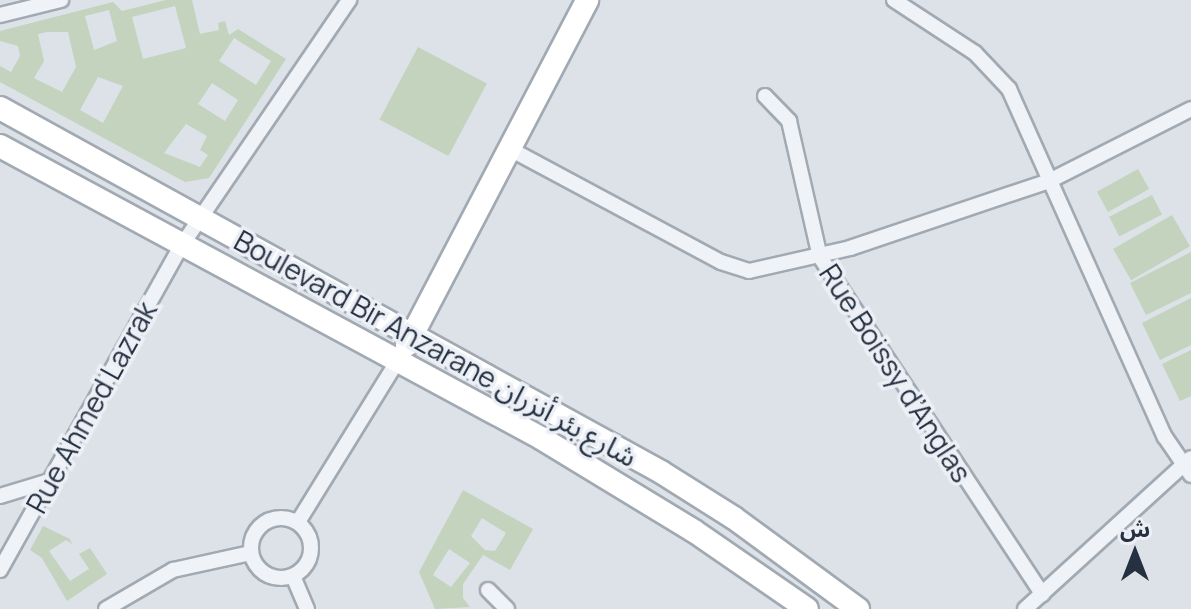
<!DOCTYPE html>
<meta charset="utf-8">
<style>
body{margin:0}
#map{position:relative;width:1191px;height:609px;overflow:hidden;background:#dce2e8;font-family:Manrope,"Noto Sans Arabic",sans-serif}
div>[style]{position:absolute}
[style*='--x']{left:calc(var(--x)*1px);top:calc(var(--y)*1px);width:calc(var(--w)*1px);rotate:calc(var(--a)*1deg)}
.green>*{inset:0;background:#c3d3bd;transform-origin:0 0}
.roads{filter:drop-shadow(2px 0 #a1a9b2) drop-shadow(-2px 0 #a1a9b2) drop-shadow(0 2px #a1a9b2) drop-shadow(0 -2px #a1a9b2)}
.street>*{height:14px;margin:-7px;padding:0 7px;transform-origin:7px;border-radius:7px;background:#eff2f6}
.street>.ring{margin:-7px;padding:0;box-sizing:content-box;background:none;border:14px solid #eff2f6;border-radius:50%}
.secondary>*{height:22px;margin:-11px;padding:0 11px;transform-origin:11px;border-radius:11px;background:#fff}
span{translate:-50% -50%;white-space:nowrap;text-align:center;line-height:1.15;-webkit-text-stroke:7px #ecf0f6;paint-order:stroke}
.street-label{font-size:28px;color:#253040}
.north{position:absolute;left:1095px;top:513px;width:80px;height:80px;-webkit-text-stroke:6px #ecf0f6;paint-order:stroke;rotate:0deg;font-size:22px;font-weight:700;line-height:32px;text-align:center;color:#253040}
.north::after{content:'';display:block;margin:auto;width:28px;height:36px;background:#253040;clip-path:polygon(50% 0,100% 100%,50% 72%,0 100%)}
</style>
<div id="map">
<div class="green">
<div style="clip-path:polygon(evenodd,166px 0,192px 0,200px 34px,219px 30px,218px 23px,225px 21px,229px 35px,238px 29px,286px 59px,209px 178px,185px 182px,0 82px,0 66px,11px 72px,20px 56px,18px 46px,0 41px,0 31px,113px 2px,122px 11px,166px 0,175px 6px,186px 48px,143px 59px,132px 17px,175px 6px,166px 0,109px 10px,117px 41px,94px 50px,85px 16px,109px 10px,166px 0,47px 32px,68px 32px,76px 67px,62px 92px,34px 78px,44px 61px,38px 34px,47px 32px,166px 0,234px 38px,271px 61px,256px 85px,219px 61px,234px 38px,166px 0,98px 77px,123px 86px,103px 123px,80px 110px,98px 77px,166px 0,212px 83px,238px 100px,225px 121px,198px 104px,212px 83px,166px 0,186px 124px,207px 136px,200px 150px,208px 155px,200px 167px,164px 153px,186px 124px)"></div>
<div style="left:418px;top:47px;width:78px;height:82px;rotate:28deg"></div>
<div style="left:1138px;top:169px;width:23px;height:47px;rotate:61deg"></div>
<div style="left:1152px;top:195px;width:22px;height:48px;rotate:63deg"></div>
<div style="left:1172px;top:215px;width:36px;height:68px;rotate:60deg"></div>
<div style="clip-path:polygon(1191px 252px,1191px 293px,1146px 315px,1130px 283px)"></div>
<div style="clip-path:polygon(1191px 298px,1191px 345px,1160px 360px,1142px 323px)"></div>
<div style="clip-path:polygon(1191px 350px,1191px 396px,1180px 401px,1162px 364px)"></div>
<div style="clip-path:polygon(evenodd,463px 490px,533px 529px,510px 570px,483px 555px,463px 584px,463px 598px,470px 607px,435px 609px,419px 572px,463px 490px,482px 518px,506px 533px,495px 551px,485px 550px,471px 536px,482px 518px,463px 490px,449px 549px,470px 563px,451px 587px,433px 575px,449px 549px)"></div>
<div style="clip-path:polygon(43px 526px,70px 539px,72px 544px,66px 540px,49px 551px,70px 581px,89px 569px,79px 554px,90px 548px,107px 574px,67px 601px,42px 558px,30px 550px)"></div>
</div>
<div class="roads">
<div class="street">
<div style="--x:894;--y:0;--w:97;--a:33.2"></div>
<div style="--x:975;--y:53;--w:50;--a:46.6"></div>
<div style="--x:1009;--y:89;--w:381;--a:65.9"></div>
<div style="--x:1165;--y:437;--w:46;--a:55.6"></div>
<div style="--x:0;--y:15;--w:63;--a:-13.8"></div>
<div style="--x:765;--y:96;--w:35;--a:46"></div>
<div style="--x:789;--y:121;--w:139;--a:77.2"></div>
<div style="--x:820;--y:257;--w:404;--a:56.6"></div>
<div style="--x:510;--y:149;--w:239;--a:28.2"></div>
<div style="--x:721;--y:262;--w:29;--a:18"></div>
<div style="--x:749;--y:271;--w:104;--a:-12.8"></div>
<div style="--x:850;--y:248;--w:210;--a:-18.6"></div>
<div style="--x:1049;--y:181;--w:159;--a:-26.9"></div>
<div style="--x:0;--y:496;--w:51;--a:-17"></div>
<div class="ring" style="left:251px;top:518px;width:46px;height:46px"></div>
<div style="--x:298;--y:522;--w:190;--a:-58.3"></div>
<div style="--x:0;--y:570;--w:372;--a:-60.8"></div>
<div style="--x:182;--y:245;--w:297;--a:-55.7"></div>
<div style="--x:293;--y:576;--w:36;--a:67"></div>
<div style="--x:488;--y:590;--w:27;--a:45"></div>
<div style="--x:106;--y:609;--w:78;--a:-30.2"></div>
<div style="--x:173;--y:570;--w:80;--a:-12.3"></div>
<div style="--x:1025;--y:609;--w:224;--a:-42.3"></div>
</div>
<div class="secondary">
<div style="--x:0;--y:108;--w:755;--a:28.84"></div>
<div style="--x:661;--y:472;--w:86;--a:32.2"></div>
<div style="--x:734;--y:518;--w:154;--a:36.3"></div>
<div style="--x:0;--y:146;--w:615;--a:28.36"></div>
<div style="--x:541;--y:438;--w:179;--a:31.3"></div>
<div style="--x:694;--y:531;--w:137;--a:34.6"></div>
<div style="--x:407;--y:345;--w:389;--a:-62.4"></div>
</div>
</div>
<div class="street-label">
<span style="left:436px;top:348px;rotate:29deg">Boulevard Bir Anzarane شارع بئر أنزران</span>
<span style="left:896px;top:373px;rotate:57deg">Rue Boissy d’Anglas</span>
<span style="left:91px;top:407px;rotate:-61deg">Rue Ahmed Lazrak</span>
</div>
<div class="north">ش</div>
</div>
